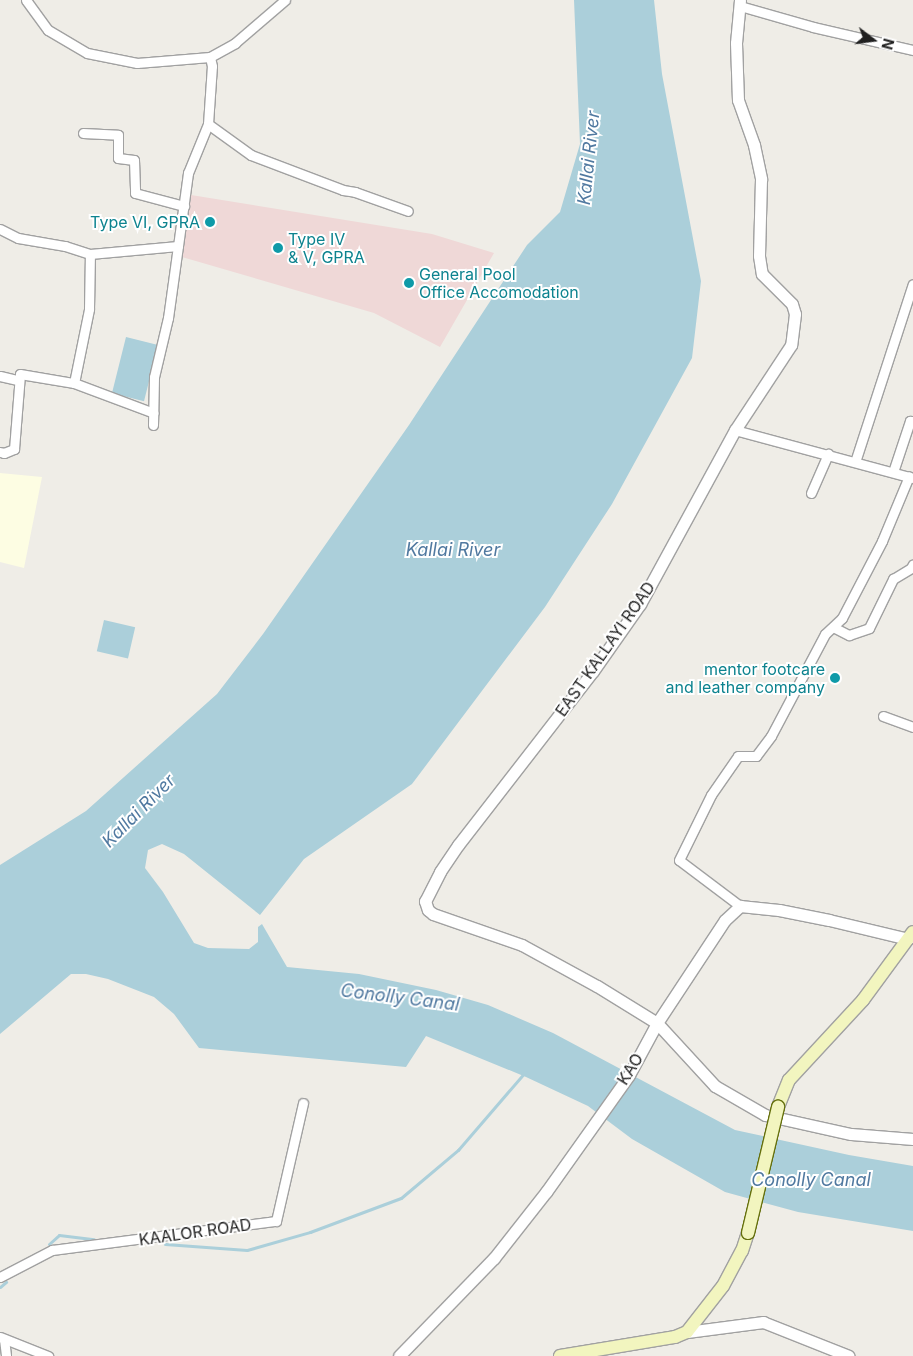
<!DOCTYPE html>
<style>
body{margin:0}
#map{position:relative;width:913px;height:1356px;overflow:hidden;background:#efede7;font-family:Inter,sans-serif}
div>[style]{position:absolute}
[style*='--x']{left:calc(var(--x)*1px);top:calc(var(--y)*1px);width:calc(var(--w)*1px);rotate:calc(var(--a)*1deg)}
.commercial>*{inset:0;background:#efd8d7}
.education>*{inset:0;background:#fdfde3}
.water>*{inset:0;background:#abcfda;transform-origin:0 0}
.stream>*{height:3px;margin:-1.5px;padding:0 1.5px;transform-origin:1.5px;border-radius:1.5px;background:#abcfda}
.roads{filter:drop-shadow(1px 0 #a1a1a1) drop-shadow(-1px 0 #a1a1a1) drop-shadow(0 1px #a1a1a1) drop-shadow(0 -1px #a1a1a1)}
.minor>*{height:9px;margin:-4.5px;padding:0 4.5px;transform-origin:4.5px;border-radius:4.5px;background:#fff}
.tertiary>*{height:11px;margin:-5.5px;padding:0 5.5px;transform-origin:5.5px;border-radius:5.5px;background:#fff}
.secondary>*{height:12px;margin:-6px;padding:0 6px;transform-origin:6px;border-radius:6px;background:#f2f5bf}
.bridges{filter:drop-shadow(1px 0 #65700d) drop-shadow(-1px 0 #65700d) drop-shadow(0 1px #65700d) drop-shadow(0 -1px #65700d)}
.secondary-bridge>*{height:12px;margin:-6px;padding:0 6px;transform-origin:6px;border-radius:6px;background:#f2f5bf}
.dots>*{width:14px;height:14px;translate:-50% -50%;box-sizing:border-box;border:2px solid #fff;border-radius:50%}
span{translate:-50% -50%;white-space:nowrap;text-align:center;line-height:1.15;-webkit-text-stroke:4px #fff;paint-order:stroke}
.culture-label{font-size:16px;color:#0d838f}
.right{translate:-100% -50%;text-align:right}
.left{translate:0 -50%;text-align:left}
.street-label{font-size:16px;color:#202020}
.water-label{font-size:18px;color:#5079a0;font-style:italic}
.north{position:absolute;left:848px;top:15px;width:50px;height:50px;-webkit-text-stroke:4px #fff;paint-order:stroke;rotate:105deg;font-size:14px;font-weight:700;line-height:20px;text-align:center;color:#202020}
.north::after{content:'';display:block;margin:auto;width:18px;height:22px;background:#202020;clip-path:polygon(50% 0,100% 100%,50% 72%,0 100%)}
</style>
<div id="map">
<div class="commercial">
<div style="clip-path:polygon(191px 195px,432px 234px,494px 253px,440px 347px,374px 313px,182px 257px)"></div>
</div>
<div class="education">
<div style="clip-path:polygon(0 473px,42px 477px,24px 568px,0 562px)"></div>
</div>
<div class="water">
<div style="clip-path:polygon(574px 0,654px 0,662px 74px,701px 281px,692px 358px,612px 504px,545px 607px,412px 784px,304px 859px,260px 915px,184px 854px,162px 844px,148px 850px,145px 868px,163px 892px,194px 943px,208px 948px,249px 949px,258px 942px,258px 927px,262px 924px,287px 967px,359px 974px,436px 990px,488px 1005px,553px 1033px,735px 1130px,849px 1155px,913px 1166px,913px 1231px,798px 1212px,725px 1192px,632px 1139px,588px 1106px,526px 1077px,426px 1036px,406px 1067px,199px 1048px,174px 1014px,154px 997px,108px 979px,86px 974px,71px 974px,0 1034px,0 865px,86px 811px,217px 694px,263px 634px,409px 425px,527px 245px,560px 212px,580px 144px)"></div>
<div style="left:126px;top:337px;width:33px;height:58px;rotate:14deg"></div>
<div style="left:104px;top:620px;width:32px;height:32px;rotate:13deg"></div>
</div>
<div class="stream">
<div style="--x:49;--y:1244;--w:13;--a:-42"></div>
<div style="--x:59;--y:1235;--w:35;--a:7"></div>
<div style="--x:165;--y:1244;--w:82;--a:4.2"></div>
<div style="--x:247;--y:1250;--w:66;--a:-15.9"></div>
<div style="--x:310;--y:1232;--w:97;--a:-20.5"></div>
<div style="--x:401;--y:1198;--w:75;--a:-40.1"></div>
<div style="--x:458;--y:1150;--w:103;--a:-49.3"></div>
<div style="--x:0;--y:1287;--w:8;--a:-40"></div>
</div>
<div class="roads">
<div class="minor">
<div style="--x:26;--y:0;--w:37;--a:54"></div>
<div style="--x:48;--y:30;--w:45;--a:30.5"></div>
<div style="--x:87;--y:53;--w:51;--a:11.3"></div>
<div style="--x:137;--y:63;--w:73;--a:-4.7"></div>
<div style="--x:740;--y:6;--w:76;--a:16"></div>
<div style="--x:813;--y:27;--w:103;--a:13"></div>
<div style="--x:208;--y:124;--w:53;--a:35.8"></div>
<div style="--x:251;--y:155;--w:98;--a:20.8"></div>
<div style="--x:343;--y:190;--w:12;--a:9"></div>
<div style="--x:355;--y:192;--w:56;--a:19.7"></div>
<div style="--x:83;--y:133;--w:35;--a:3"></div>
<div style="--x:118;--y:135;--w:23;--a:90"></div>
<div style="--x:118;--y:158;--w:16;--a:7"></div>
<div style="--x:134;--y:160;--w:33;--a:88"></div>
<div style="--x:135;--y:193;--w:51;--a:14.9"></div>
<div style="--x:0;--y:229;--w:20;--a:27"></div>
<div style="--x:18;--y:238;--w:48;--a:9.7"></div>
<div style="--x:65;--y:246;--w:26;--a:18"></div>
<div style="--x:0;--y:376;--w:18;--a:13"></div>
<div style="--x:74;--y:383;--w:85;--a:20.6"></div>
<div style="--x:153;--y:425;--w:48;--a:-88.8"></div>
<div style="--x:154;--y:377;--w:61;--a:-76.7"></div>
<div style="--x:168;--y:318;--w:73;--a:-82.1"></div>
<div style="--x:735;--y:430;--w:184;--a:15.1"></div>
<div style="--x:0;--y:452;--w:4;--a:14"></div>
<div style="--x:4;--y:453;--w:11;--a:-22"></div>
<div style="--x:14;--y:449;--w:75;--a:-85.4"></div>
<div style="--x:20;--y:374;--w:55;--a:9.5"></div>
<div style="--x:74;--y:383;--w:76;--a:-78.5"></div>
<div style="--x:89;--y:309;--w:55;--a:-89"></div>
<div style="--x:90;--y:254;--w:88;--a:-5.2"></div>
<div style="--x:178;--y:246;--w:74;--a:-82.2"></div>
<div style="--x:188;--y:173;--w:53;--a:-67.8"></div>
<div style="--x:208;--y:124;--w:58;--a:-86.1"></div>
<div style="--x:212;--y:66;--w:9;--a:-103"></div>
<div style="--x:210;--y:57;--w:29;--a:-29"></div>
<div style="--x:235;--y:43;--w:66;--a:-40.7"></div>
<div style="--x:855;--y:462;--w:187;--a:-72"></div>
<div style="--x:893;--y:472;--w:54;--a:-71.6"></div>
<div style="--x:910;--y:421;--w:3;--a:0"></div>
<div style="--x:811;--y:493;--w:43;--a:-66.4"></div>
<div style="--x:833;--y:627;--w:18;--a:27"></div>
<div style="--x:849;--y:635;--w:21;--a:-19"></div>
<div style="--x:869;--y:628;--w:55;--a:-63.9"></div>
<div style="--x:893;--y:579;--w:21;--a:-31"></div>
<div style="--x:911;--y:568;--w:4;--a:-63"></div>
<div style="--x:883;--y:716;--w:32;--a:20"></div>
<div style="--x:740;--y:906;--w:76;--a:-143"></div>
<div style="--x:679;--y:860;--w:72;--a:-63.8"></div>
<div style="--x:711;--y:795;--w:47;--a:-55.3"></div>
<div style="--x:738;--y:756;--w:18;--a:0"></div>
<div style="--x:756;--y:756;--w:25;--a:-53"></div>
<div style="--x:771;--y:736;--w:115;--a:-62.1"></div>
<div style="--x:825;--y:634;--w:23;--a:-43"></div>
<div style="--x:842;--y:618;--w:87;--a:-62.5"></div>
<div style="--x:882;--y:541;--w:70;--a:-67.4"></div>
<div style="--x:0;--y:1277;--w:59;--a:-27.4"></div>
<div style="--x:52;--y:1250;--w:226;--a:-7.4"></div>
<div style="--x:276;--y:1221;--w:121;--a:-77.1"></div>
<div style="--x:0;--y:1337;--w:52;--a:21.6"></div>
<div style="--x:4;--y:1339;--w:17;--a:83"></div>
</div>
<div class="tertiary">
<div style="--x:740;--y:0;--w:43;--a:95.3"></div>
<div style="--x:736;--y:43;--w:57;--a:88"></div>
<div style="--x:738;--y:100;--w:48;--a:70.4"></div>
<div style="--x:754;--y:145;--w:35;--a:78"></div>
<div style="--x:761;--y:179;--w:77;--a:91.5"></div>
<div style="--x:759;--y:256;--w:18;--a:81"></div>
<div style="--x:762;--y:274;--w:42;--a:45"></div>
<div style="--x:792;--y:304;--w:10;--a:73"></div>
<div style="--x:795;--y:314;--w:31;--a:97"></div>
<div style="--x:791;--y:345;--w:102;--a:123.4"></div>
<div style="--x:735;--y:430;--w:198;--a:118.6"></div>
<div style="--x:640;--y:604;--w:82;--a:125"></div>
<div style="--x:593;--y:671;--w:220;--a:127.8"></div>
<div style="--x:458;--y:845;--w:32;--a:124"></div>
<div style="--x:440;--y:872;--w:33;--a:117"></div>
<div style="--x:425;--y:901;--w:9;--a:72"></div>
<div style="--x:428;--y:910;--w:6;--a:39"></div>
<div style="--x:433;--y:914;--w:94;--a:19.2"></div>
<div style="--x:522;--y:945;--w:85;--a:28.7"></div>
<div style="--x:597;--y:986;--w:70;--a:31.7"></div>
<div style="--x:657;--y:1023;--w:86;--a:47.4"></div>
<div style="--x:715;--y:1086;--w:58;--a:30.1"></div>
<div style="--x:765;--y:1115;--w:88;--a:12.5"></div>
<div style="--x:851;--y:1134;--w:62;--a:4.6"></div>
<div style="--x:687;--y:1332;--w:77;--a:-7.5"></div>
<div style="--x:763;--y:1322;--w:92;--a:21.6"></div>
<div style="--x:399;--y:1356;--w:136;--a:-45.9"></div>
<div style="--x:494;--y:1258;--w:84;--a:-51.8"></div>
<div style="--x:546;--y:1192;--w:143;--a:-54.6"></div>
<div style="--x:629;--y:1075;--w:59;--a:-61.7"></div>
<div style="--x:657;--y:1023;--w:123;--a:-56.6"></div>
<div style="--x:725;--y:920;--w:21;--a:-43"></div>
<div style="--x:740;--y:906;--w:39;--a:6"></div>
<div style="--x:779;--y:910;--w:51;--a:11.3"></div>
<div style="--x:829;--y:920;--w:81;--a:13.5"></div>
</div>
<div class="secondary">
<div style="--x:778;--y:1107;--w:29;--a:-68"></div>
<div style="--x:789;--y:1080;--w:109;--a:-47.2"></div>
<div style="--x:863;--y:1000;--w:84;--a:-53.7"></div>
<div style="--x:560;--y:1356;--w:117;--a:-9.4"></div>
<div style="--x:675;--y:1337;--w:13;--a:-23"></div>
<div style="--x:687;--y:1332;--w:58;--a:-52"></div>
<div style="--x:723;--y:1286;--w:40;--a:-62"></div>
<div style="--x:742;--y:1251;--w:19;--a:-72"></div>
</div>
</div>
<div class="bridges">
<div class="secondary-bridge">
<div style="--x:748;--y:1233;--w:130;--a:-76.6"></div>
</div>
</div>
<div class="dots">
<div style="left:210px;top:222px;background:#0f9aa8"></div>
<div style="left:278px;top:248px;background:#0f9aa8"></div>
<div style="left:409px;top:283px;background:#0f9aa8"></div>
<div style="left:835px;top:678px;background:#0f9aa8"></div>
</div>
<div class="culture-label">
<span class="right" style="left:200px;top:222px">Type VI, GPRA</span>
<span class="left" style="left:288px;top:248px">Type IV<br>&amp; V, GPRA</span>
<span class="left" style="left:419px;top:283px">General Pool<br>Office Accomodation</span>
<span class="right" style="left:825px;top:678px">mentor footcare<br>and leather company</span>
</div>
<div class="street-label">
<span style="left:605px;top:649px;rotate:-55deg">EAST KALLAYI ROAD</span>
<span style="left:630px;top:1069px;rotate:-58deg">KAO</span>
<span style="left:195px;top:1232px;rotate:-8deg">KAALOR ROAD</span>
</div>
<div class="water-label">
<span style="left:589px;top:158px;rotate:-84deg">Kallai River</span>
<span style="left:453px;top:550px">Kallai River</span>
<span style="left:139px;top:811px;rotate:-45deg">Kallai River</span>
<span style="left:400px;top:998px;rotate:7deg">Conolly Canal</span>
<span style="left:811px;top:1180px">Conolly Canal</span>
</div>
<div class="north">N</div>
</div>
